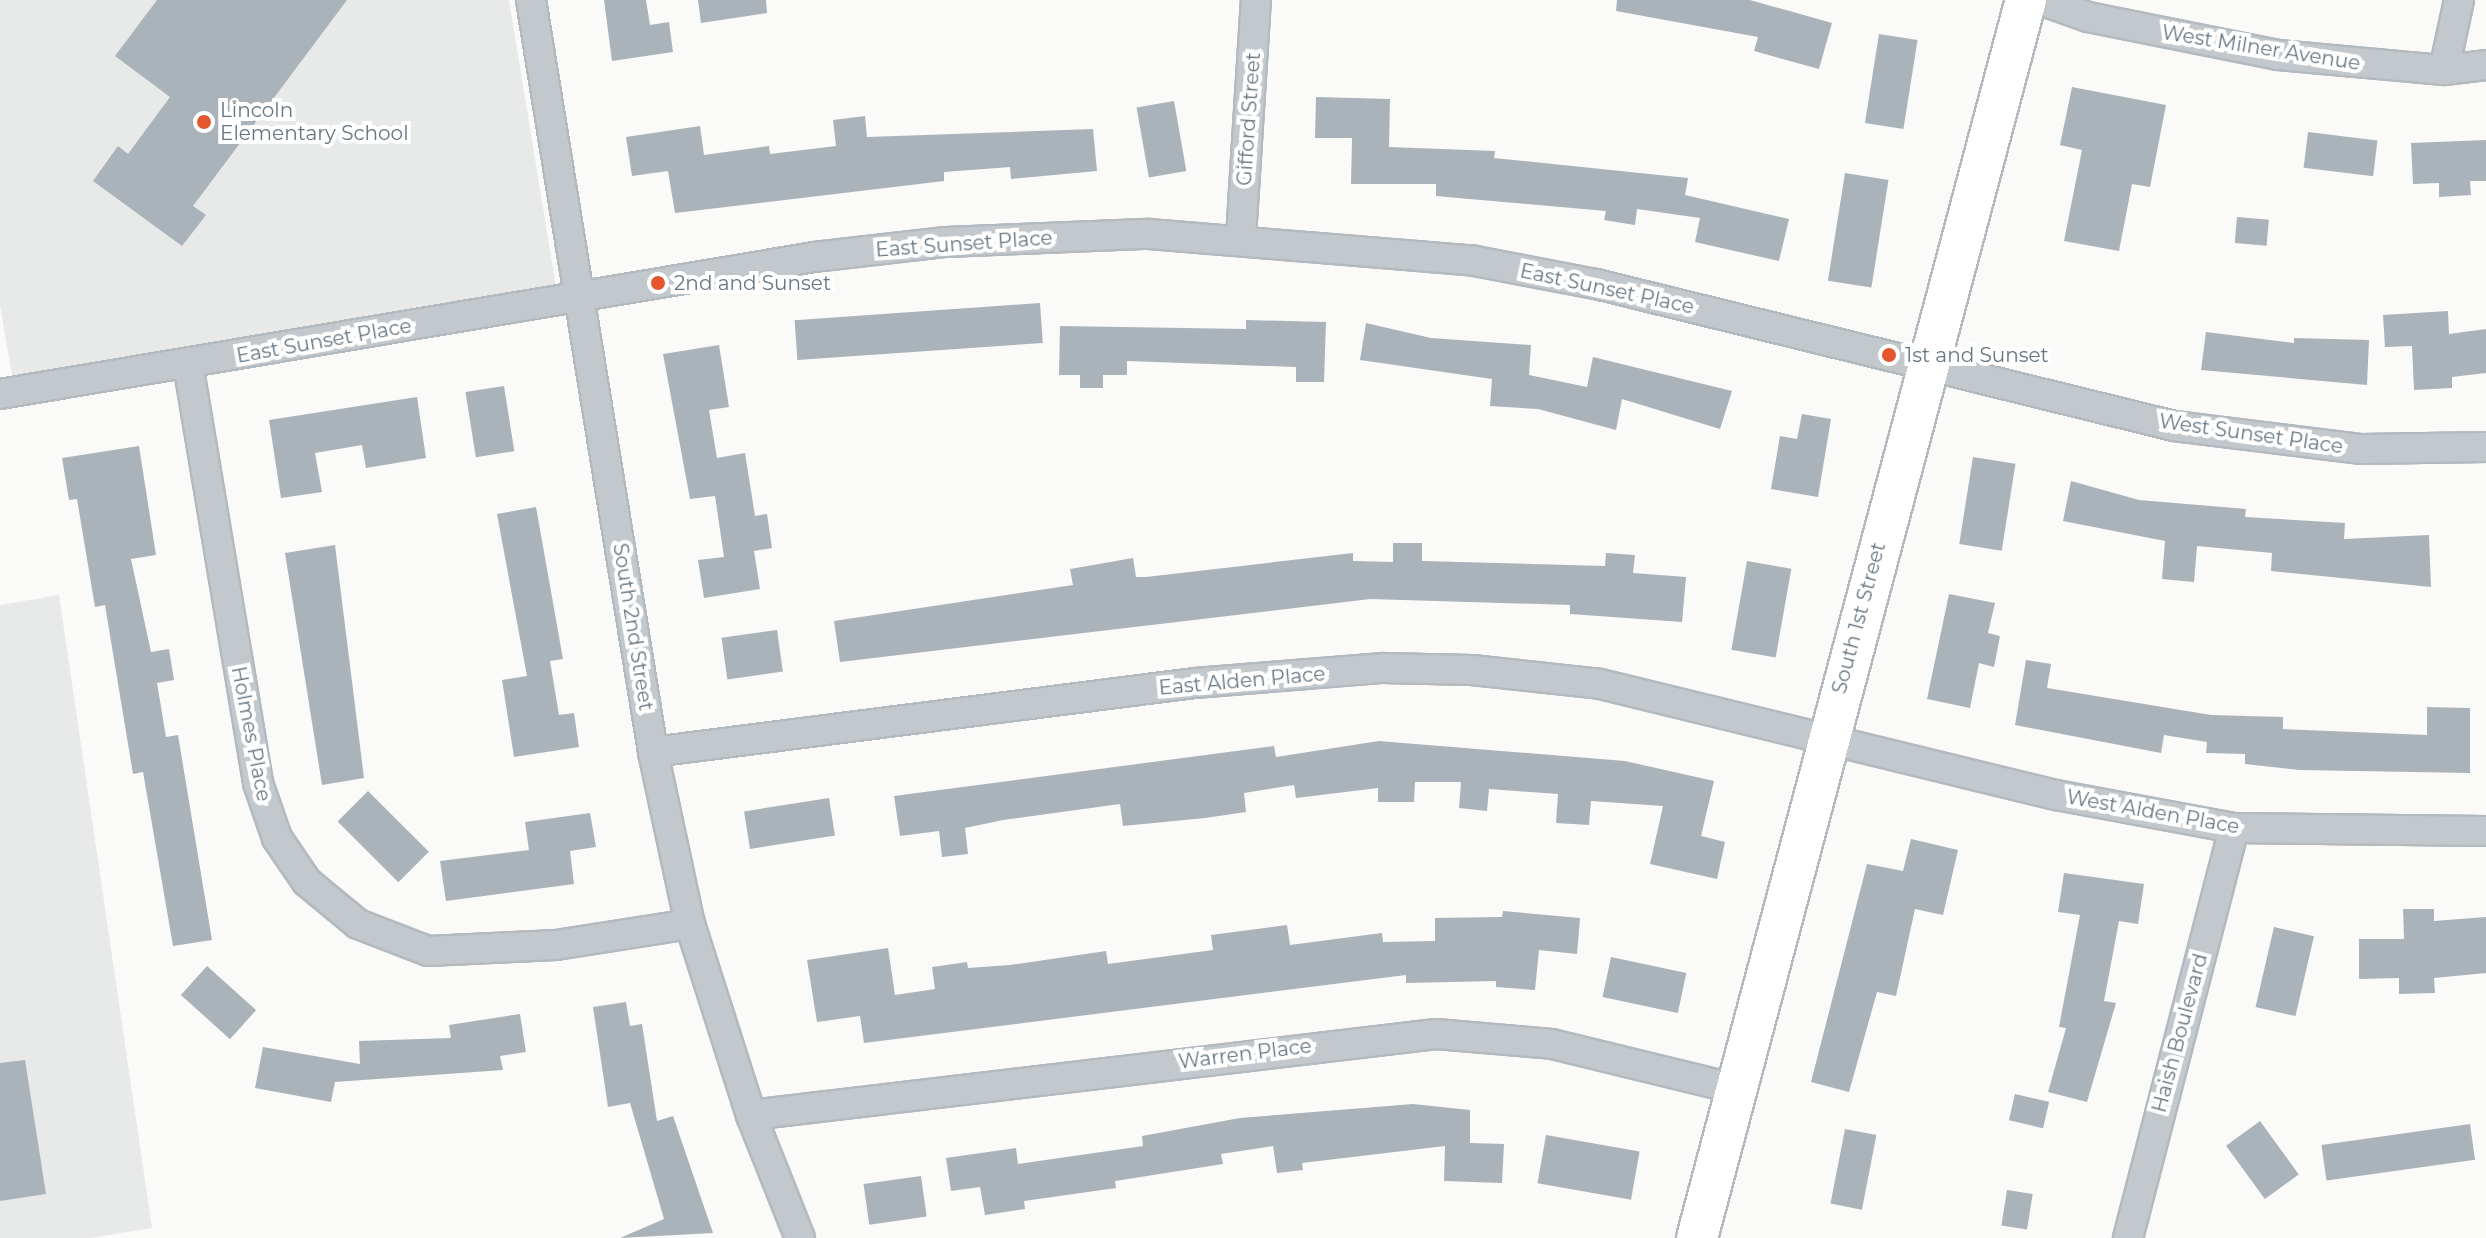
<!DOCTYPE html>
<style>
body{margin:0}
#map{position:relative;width:2486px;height:1238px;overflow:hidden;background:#fafaf8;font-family:Montserrat,sans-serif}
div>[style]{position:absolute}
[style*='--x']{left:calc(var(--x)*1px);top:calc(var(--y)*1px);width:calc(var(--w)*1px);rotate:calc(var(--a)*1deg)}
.built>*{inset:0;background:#e8e9e9}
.building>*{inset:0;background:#aab3b9;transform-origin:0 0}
.roads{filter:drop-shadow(2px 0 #b3babf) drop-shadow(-2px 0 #b3babf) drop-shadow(0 2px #b3babf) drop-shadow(0 -2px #b3babf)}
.street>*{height:28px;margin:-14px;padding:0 14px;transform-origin:14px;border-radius:14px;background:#c3c8cc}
.secondary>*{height:40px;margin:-20px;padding:0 20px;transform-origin:20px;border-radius:20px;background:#fff}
.dots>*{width:22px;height:22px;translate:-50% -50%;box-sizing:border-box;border:4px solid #fff;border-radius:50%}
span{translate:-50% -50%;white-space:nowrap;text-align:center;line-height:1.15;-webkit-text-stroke:8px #fff;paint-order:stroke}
.street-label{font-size:20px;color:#657683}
.poi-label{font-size:20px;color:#657683}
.left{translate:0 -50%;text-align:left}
</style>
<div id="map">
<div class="built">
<div style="clip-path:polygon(0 0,509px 0,556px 287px,13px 381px,0 305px)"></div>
<div style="clip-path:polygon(59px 595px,152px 1228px,90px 1238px,0 1238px,0 605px)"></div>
</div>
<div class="building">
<div style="clip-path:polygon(157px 0,347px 0,193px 206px,206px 215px,182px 246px,93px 181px,118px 146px,128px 154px,170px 97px,115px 56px)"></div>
<div style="clip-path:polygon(604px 0,646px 0,650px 25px,669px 22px,673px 52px,612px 61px)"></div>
<div style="clip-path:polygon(698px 0,766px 0,767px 13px,701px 23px)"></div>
<div style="clip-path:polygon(1617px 0,1750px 0,1832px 23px,1819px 69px,1754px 51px,1758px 37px,1616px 11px)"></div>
<div style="left:1879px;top:34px;width:39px;height:90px;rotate:9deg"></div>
<div style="clip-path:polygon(2072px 87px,2166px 105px,2150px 187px,2132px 184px,2119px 251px,2064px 241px,2082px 150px,2060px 145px)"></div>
<div style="clip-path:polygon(1316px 97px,1390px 99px,1389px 147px,1495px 151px,1494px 158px,1688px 178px,1685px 195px,1789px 219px,1779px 261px,1695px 242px,1700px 218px,1637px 209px,1635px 225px,1604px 220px,1606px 211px,1436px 196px,1436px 184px,1351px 184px,1352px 138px,1315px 138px)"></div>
<div style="left:1174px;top:101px;width:71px;height:38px;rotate:80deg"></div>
<div style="clip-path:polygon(865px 116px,867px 137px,1093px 129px,1097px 171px,1011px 179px,1010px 167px,944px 172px,944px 181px,675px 213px,668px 171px,632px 176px,626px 137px,700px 126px,704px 155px,769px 146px,770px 154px,836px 146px,833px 120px)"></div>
<div style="left:2308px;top:132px;width:70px;height:36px;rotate:7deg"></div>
<div style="clip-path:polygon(2486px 140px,2486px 181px,2470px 181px,2471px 195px,2439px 197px,2439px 183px,2413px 184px,2411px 143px)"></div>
<div style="left:1845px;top:173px;width:44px;height:109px;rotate:9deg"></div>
<div style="left:2237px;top:217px;width:32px;height:26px;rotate:5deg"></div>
<div style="left:1040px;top:303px;width:40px;height:246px;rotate:86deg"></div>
<div style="clip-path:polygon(2448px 311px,2449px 334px,2486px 329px,2486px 373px,2452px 377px,2452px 388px,2414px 390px,2412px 346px,2385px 347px,2383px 315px)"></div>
<div style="clip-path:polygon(1246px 320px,1326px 322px,1324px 382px,1296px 382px,1296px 367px,1127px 361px,1127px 375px,1103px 375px,1103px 388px,1080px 388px,1080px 375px,1059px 375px,1060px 326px,1246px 329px)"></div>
<div style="clip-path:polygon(1366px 323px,1431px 338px,1531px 345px,1529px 375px,1587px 387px,1593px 357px,1732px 391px,1720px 429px,1622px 399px,1616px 430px,1538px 409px,1490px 406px,1492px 379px,1360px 360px)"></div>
<div style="clip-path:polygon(2206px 332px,2294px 343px,2294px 338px,2369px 340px,2367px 385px,2201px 370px)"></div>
<div style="clip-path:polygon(719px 345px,729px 407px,709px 410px,717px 458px,745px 453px,755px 516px,767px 514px,772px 548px,754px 551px,760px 589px,704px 598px,698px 560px,724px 557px,715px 496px,690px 499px,663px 354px)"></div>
<div style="left:504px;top:386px;width:66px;height:39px;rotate:81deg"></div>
<div style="clip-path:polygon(417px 397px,426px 458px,366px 468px,362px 445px,315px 453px,322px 492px,281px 498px,269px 420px)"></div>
<div style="clip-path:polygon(1802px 414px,1831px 419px,1818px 497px,1771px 489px,1780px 436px,1797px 439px)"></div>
<div style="clip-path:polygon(139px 446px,156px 555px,131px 559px,151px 652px,169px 649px,174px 680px,157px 683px,166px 737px,178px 735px,212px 940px,173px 946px,143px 772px,133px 774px,105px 605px,95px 607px,77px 499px,69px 500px,62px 458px)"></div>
<div style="left:1973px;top:457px;width:43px;height:88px;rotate:9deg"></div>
<div style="clip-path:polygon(2071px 481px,2139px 500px,2246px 509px,2245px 517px,2345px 523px,2344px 539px,2429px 535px,2431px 587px,2271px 571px,2272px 553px,2197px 546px,2194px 582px,2162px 579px,2165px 541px,2063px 521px)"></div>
<div style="clip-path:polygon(536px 507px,563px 659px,550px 661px,559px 715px,574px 713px,579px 747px,514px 757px,502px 680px,527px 676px,497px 514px)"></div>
<div style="clip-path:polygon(1393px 543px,1422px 543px,1422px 561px,1605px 566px,1606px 553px,1635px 555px,1633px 573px,1686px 577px,1682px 622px,1570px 614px,1570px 605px,1370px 599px,840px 662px,834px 621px,1073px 585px,1070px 569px,1133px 558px,1136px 577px,1146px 577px,1353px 553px,1353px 561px,1393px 562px)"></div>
<div style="clip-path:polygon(335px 545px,364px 778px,322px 785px,285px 553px)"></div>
<div style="left:1747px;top:561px;width:45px;height:90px;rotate:10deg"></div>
<div style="clip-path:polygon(1949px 594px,1995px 603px,1988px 633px,2000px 636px,1994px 667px,1979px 663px,1970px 708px,1927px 699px)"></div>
<div style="left:777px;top:630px;width:42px;height:56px;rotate:82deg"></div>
<div style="clip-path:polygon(2026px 660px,2051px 664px,2047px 688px,2211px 715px,2283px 717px,2283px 729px,2427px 735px,2427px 707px,2470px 708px,2470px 773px,2299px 770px,2245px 764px,2245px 754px,2206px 753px,2207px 742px,2164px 735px,2161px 753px,2015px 725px)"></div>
<div style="clip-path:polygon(1379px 741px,1625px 761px,1714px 781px,1701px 836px,1725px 842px,1717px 879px,1650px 864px,1663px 806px,1591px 801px,1589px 825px,1556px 823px,1558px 794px,1489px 789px,1487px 811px,1459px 808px,1461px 782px,1415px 782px,1414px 802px,1378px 802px,1378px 788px,1296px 798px,1294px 785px,1244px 793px,1246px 812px,1205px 818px,1123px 826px,1120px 804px,1003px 820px,965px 828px,968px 854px,942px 857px,939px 831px,900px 836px,894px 796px,1274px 746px,1276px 757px)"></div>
<div style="left:368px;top:791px;width:86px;height:43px;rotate:45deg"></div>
<div style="left:829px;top:798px;width:38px;height:86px;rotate:81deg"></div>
<div style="clip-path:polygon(590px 813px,596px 847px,570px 851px,574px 884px,446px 901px,440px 861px,529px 850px,525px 822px)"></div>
<div style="clip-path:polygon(1911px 839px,1958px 850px,1943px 915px,1915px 909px,1896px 996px,1877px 992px,1849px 1092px,1811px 1082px,1867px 864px,1903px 871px)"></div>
<div style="clip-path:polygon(2064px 873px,2144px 884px,2138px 924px,2119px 921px,2104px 1001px,2116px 1003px,2087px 1102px,2048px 1092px,2066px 1028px,2059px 1027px,2080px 915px,2058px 912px)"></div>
<div style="clip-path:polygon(2403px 909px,2434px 909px,2434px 921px,2486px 917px,2486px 973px,2434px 978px,2435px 993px,2399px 994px,2399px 978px,2359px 979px,2359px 939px,2404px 939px)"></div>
<div style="clip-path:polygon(1503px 911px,1580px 918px,1577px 954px,1539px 950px,1535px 990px,1496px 987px,1496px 981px,1406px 983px,1406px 975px,864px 1043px,860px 1016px,817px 1022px,807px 960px,888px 948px,895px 995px,935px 989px,932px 967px,967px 962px,968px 968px,1010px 965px,1106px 951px,1108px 964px,1213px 950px,1211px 935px,1287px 925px,1290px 945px,1382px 933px,1383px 942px,1435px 941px,1435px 918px,1502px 917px)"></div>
<div style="left:2274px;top:927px;width:41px;height:82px;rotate:13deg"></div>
<div style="left:1611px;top:957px;width:77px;height:41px;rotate:12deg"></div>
<div style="left:207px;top:966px;width:66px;height:39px;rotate:42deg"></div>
<div style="clip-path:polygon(626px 1002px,630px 1026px,642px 1024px,657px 1121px,673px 1116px,713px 1233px,620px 1238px,664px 1219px,630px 1103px,608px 1107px,593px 1007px)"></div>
<div style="clip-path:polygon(520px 1014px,526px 1052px,500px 1056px,503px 1070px,335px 1082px,331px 1102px,255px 1088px,263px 1047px,360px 1064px,359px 1041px,451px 1038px,449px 1025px)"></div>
<div style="clip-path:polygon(25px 1060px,46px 1194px,0 1201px,0 1063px)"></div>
<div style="left:2015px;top:1094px;width:35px;height:27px;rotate:13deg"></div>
<div style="clip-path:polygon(1413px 1104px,1470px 1110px,1470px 1143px,1504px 1144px,1502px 1183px,1444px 1181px,1445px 1146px,1302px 1163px,1303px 1170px,1277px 1173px,1273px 1146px,1221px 1154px,1223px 1164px,1115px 1181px,1116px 1188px,1024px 1201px,1025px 1209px,985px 1215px,980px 1187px,951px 1191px,946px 1158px,1016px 1148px,1018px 1164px,1143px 1146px,1142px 1136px,1240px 1118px)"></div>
<div style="left:2260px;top:1121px;width:66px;height:42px;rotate:54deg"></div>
<div style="left:2470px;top:1124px;width:36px;height:150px;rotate:82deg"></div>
<div style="left:1845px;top:1129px;width:32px;height:76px;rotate:11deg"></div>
<div style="left:1546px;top:1135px;width:95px;height:49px;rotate:10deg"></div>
<div style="left:921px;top:1176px;width:41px;height:58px;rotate:82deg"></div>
<div style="left:2007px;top:1190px;width:26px;height:36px;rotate:9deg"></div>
</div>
<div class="roads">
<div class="street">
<div style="--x:531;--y:0;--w:762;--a:80.78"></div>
<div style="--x:653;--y:752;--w:176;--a:77.9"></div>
<div style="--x:690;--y:924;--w:201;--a:72.3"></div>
<div style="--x:751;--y:1115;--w:132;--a:68.3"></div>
<div style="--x:2040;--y:0;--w:51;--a:19.5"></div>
<div style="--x:2088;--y:17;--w:194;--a:11.3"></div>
<div style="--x:2278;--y:55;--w:167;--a:5.2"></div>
<div style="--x:2444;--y:70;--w:42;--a:-6.8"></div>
<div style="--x:2444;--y:70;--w:72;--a:-77.9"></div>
<div style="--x:1241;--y:237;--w:237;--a:-86.4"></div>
<div style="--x:188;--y:364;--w:425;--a:80.5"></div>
<div style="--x:258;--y:783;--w:58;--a:70.9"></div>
<div style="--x:277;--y:838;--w:53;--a:55.7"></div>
<div style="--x:307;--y:882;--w:66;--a:39.5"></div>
<div style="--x:358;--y:924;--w:75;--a:21.1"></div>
<div style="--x:428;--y:951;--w:128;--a:-2.7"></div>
<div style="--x:556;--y:945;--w:136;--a:-8.9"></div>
<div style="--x:0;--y:394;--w:825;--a:-9.55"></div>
<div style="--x:814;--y:257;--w:133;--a:-6.5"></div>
<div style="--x:946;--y:242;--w:203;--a:-2.3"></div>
<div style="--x:1149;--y:234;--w:327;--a:4.7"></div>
<div style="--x:1475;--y:261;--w:123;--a:10.8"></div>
<div style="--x:1596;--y:284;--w:595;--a:13.8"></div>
<div style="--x:2174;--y:426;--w:189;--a:7"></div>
<div style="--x:2362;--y:449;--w:124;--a:-0.9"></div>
<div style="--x:653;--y:752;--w:546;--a:-7.26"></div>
<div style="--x:1195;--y:683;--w:189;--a:-4.6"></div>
<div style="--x:1383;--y:668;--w:89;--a:1.3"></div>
<div style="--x:1472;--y:670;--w:129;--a:6.2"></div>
<div style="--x:1600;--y:684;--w:469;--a:13.7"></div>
<div style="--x:2056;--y:795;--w:181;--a:10.5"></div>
<div style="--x:2234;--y:828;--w:252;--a:0.7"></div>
<div style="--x:751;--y:1115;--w:690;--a:-6.74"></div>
<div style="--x:1436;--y:1034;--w:116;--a:4.9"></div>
<div style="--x:1552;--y:1044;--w:189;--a:13.7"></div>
<div style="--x:2128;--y:1238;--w:423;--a:-75.5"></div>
</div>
<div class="secondary">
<div style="--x:1697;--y:1238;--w:1281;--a:-75.12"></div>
</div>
</div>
<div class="dots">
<div style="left:204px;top:122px;background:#e4572e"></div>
<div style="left:658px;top:283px;background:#e4572e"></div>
<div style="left:1889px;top:355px;background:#e4572e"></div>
</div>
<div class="street-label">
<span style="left:2261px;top:48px;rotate:9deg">West Milner Avenue</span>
<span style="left:1249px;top:119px;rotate:-86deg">Gifford Street</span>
<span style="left:964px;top:244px;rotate:-4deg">East Sunset Place</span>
<span style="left:1607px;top:289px;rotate:12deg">East Sunset Place</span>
<span style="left:324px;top:341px;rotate:-10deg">East Sunset Place</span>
<span style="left:2251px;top:434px;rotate:8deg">West Sunset Place</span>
<span style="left:1859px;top:618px;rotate:-75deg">South 1st Street</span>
<span style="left:633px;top:627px;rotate:81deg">South 2nd Street</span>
<span style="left:1242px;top:681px;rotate:-5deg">East Alden Place</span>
<span style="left:251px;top:734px;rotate:79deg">Holmes Place</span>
<span style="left:2153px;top:812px;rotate:10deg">West Alden Place</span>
<span style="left:2180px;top:1033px;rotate:-75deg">Haish Boulevard</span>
<span style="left:1245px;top:1054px;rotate:-7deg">Warren Place</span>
</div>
<div class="poi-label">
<span class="left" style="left:220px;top:122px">Lincoln<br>Elementary School</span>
<span class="left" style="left:674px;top:283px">2nd and Sunset</span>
<span class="left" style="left:1905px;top:355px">1st and Sunset</span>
</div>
</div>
